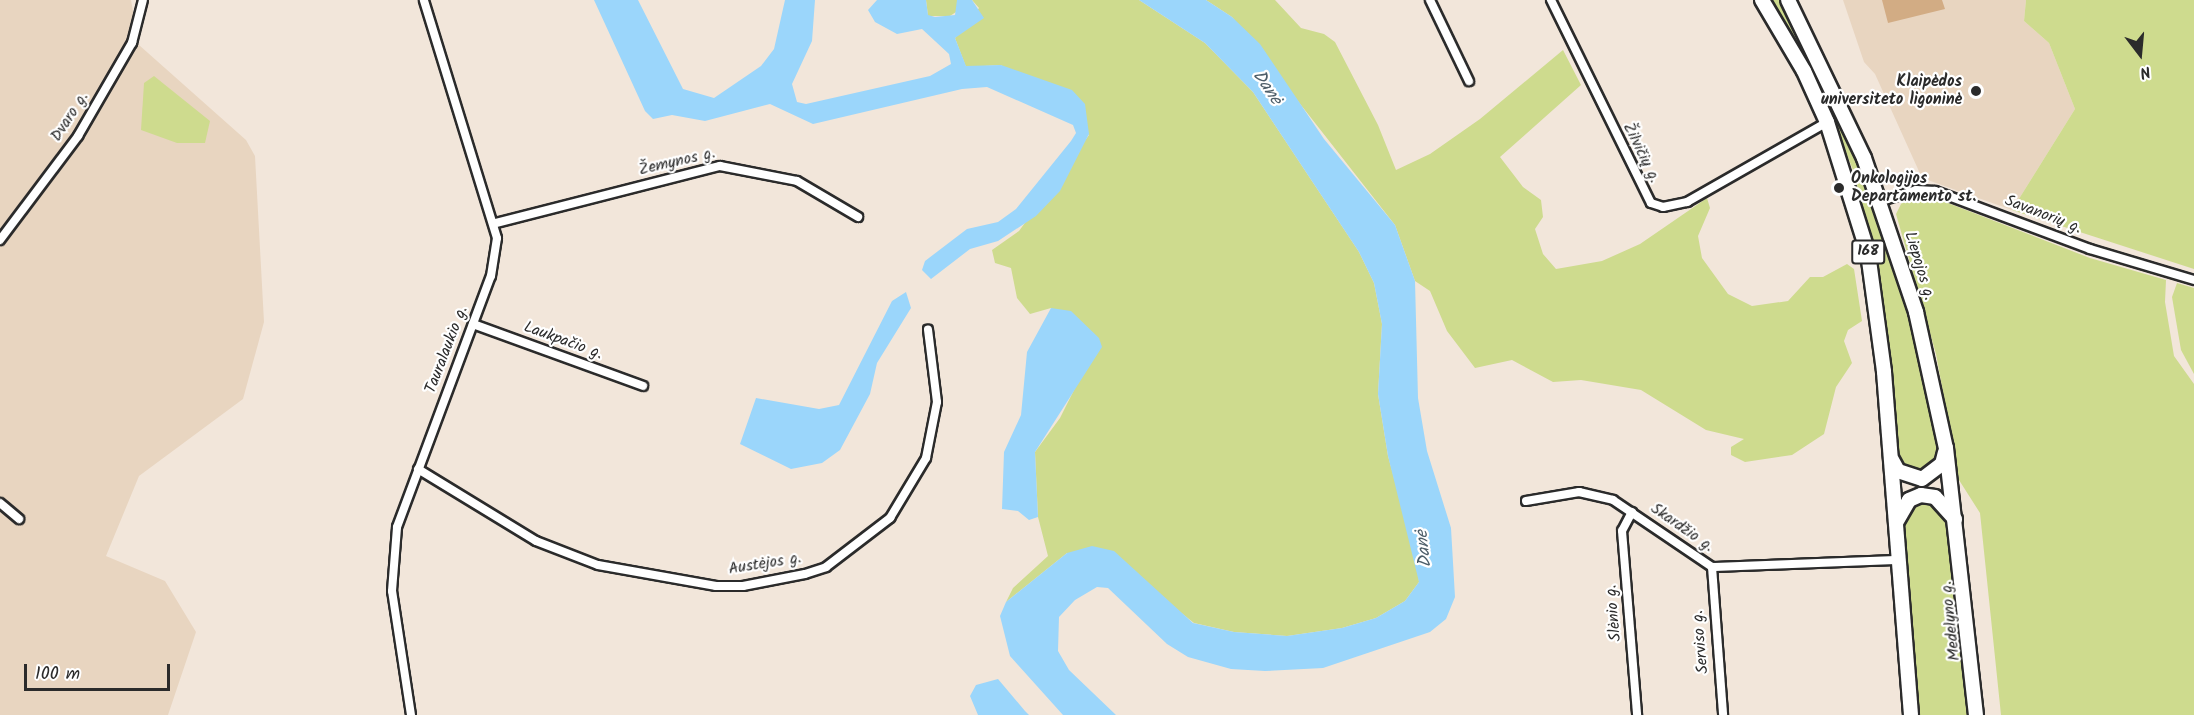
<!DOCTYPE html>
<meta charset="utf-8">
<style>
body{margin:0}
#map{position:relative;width:2194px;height:715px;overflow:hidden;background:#f2e6da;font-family:Kalam,sans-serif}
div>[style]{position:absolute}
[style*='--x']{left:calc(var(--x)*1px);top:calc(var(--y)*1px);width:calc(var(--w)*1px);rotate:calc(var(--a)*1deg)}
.built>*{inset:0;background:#e8d5c0}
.green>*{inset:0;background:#cedb8e}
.water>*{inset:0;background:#9bd6fb}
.building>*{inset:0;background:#d2ac84}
.roads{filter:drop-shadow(2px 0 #2b2b2b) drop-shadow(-2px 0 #2b2b2b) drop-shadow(0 2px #2b2b2b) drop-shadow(0 -2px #2b2b2b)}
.street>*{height:8px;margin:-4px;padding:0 4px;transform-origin:4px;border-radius:4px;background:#fff}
.primary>*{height:14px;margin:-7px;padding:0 7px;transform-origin:7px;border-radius:7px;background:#fff}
.dots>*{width:16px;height:16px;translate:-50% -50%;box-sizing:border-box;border:3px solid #fff;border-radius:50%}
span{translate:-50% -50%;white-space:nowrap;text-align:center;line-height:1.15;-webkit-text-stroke:4.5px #fff;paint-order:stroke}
.shield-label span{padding:2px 4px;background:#fff;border:2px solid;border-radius:4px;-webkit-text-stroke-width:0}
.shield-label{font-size:15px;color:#2b2b2b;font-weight:700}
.poi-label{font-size:16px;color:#2b2b2b;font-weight:700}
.right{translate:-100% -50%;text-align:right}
.left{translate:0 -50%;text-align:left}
.street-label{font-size:16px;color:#2b2b2b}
.water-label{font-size:18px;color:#4d5e69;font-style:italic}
.north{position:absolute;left:2110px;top:24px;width:60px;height:60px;-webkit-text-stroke:4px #fff;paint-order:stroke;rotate:164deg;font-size:16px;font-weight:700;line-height:24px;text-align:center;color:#2b2b2b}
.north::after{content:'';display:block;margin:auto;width:21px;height:27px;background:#2b2b2b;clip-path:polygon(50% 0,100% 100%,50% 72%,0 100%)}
.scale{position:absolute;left:24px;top:664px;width:146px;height:27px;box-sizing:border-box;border:3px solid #2b2b2b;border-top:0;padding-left:8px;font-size:18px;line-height:21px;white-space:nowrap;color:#2b2b2b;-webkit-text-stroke:4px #fff;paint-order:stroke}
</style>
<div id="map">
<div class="built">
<div style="clip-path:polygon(0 0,131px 0,139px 45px,246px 140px,255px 156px,264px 322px,243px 399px,139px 476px,106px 556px,165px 581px,196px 632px,168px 715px,0 715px)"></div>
<div style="clip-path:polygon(1843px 0,2026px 0,2024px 21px,2049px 43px,2075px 109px,2012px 210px,1922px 178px,1875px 74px,1864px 62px)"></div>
</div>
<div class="green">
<div style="clip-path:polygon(926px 0,957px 0,959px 10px,950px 16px,928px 16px)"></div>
<div style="clip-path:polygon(972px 0,1139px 0,1205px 43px,1253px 92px,1359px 252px,1374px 283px,1382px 324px,1378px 394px,1388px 456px,1417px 561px,1419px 582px,1405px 601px,1376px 618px,1342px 628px,1287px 636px,1234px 632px,1194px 623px,1170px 604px,1067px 553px,1006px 602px,1013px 588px,1048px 556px,1038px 517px,1035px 452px,1060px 418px,1083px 372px,1051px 308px,1030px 314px,1017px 298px,1011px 268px,995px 263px,992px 250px,1019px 231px,1089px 135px,1001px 65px,966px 67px,955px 38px,979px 8px)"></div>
<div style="clip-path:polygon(1206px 0,1275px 0,1301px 28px,1324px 34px,1335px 42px,1378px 125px,1396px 170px,1430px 154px,1480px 119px,1563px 50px,1581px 85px,1500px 157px,1523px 187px,1541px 200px,1543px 217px,1535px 229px,1543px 254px,1556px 269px,1602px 261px,1640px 244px,1707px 198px,1710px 208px,1698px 236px,1702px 258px,1728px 294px,1752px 306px,1788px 301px,1810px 277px,1823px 277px,1847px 264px,1854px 269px,1862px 321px,1848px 330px,1844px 341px,1852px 363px,1836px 387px,1824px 434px,1792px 455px,1745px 462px,1731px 455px,1731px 447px,1744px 439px,1706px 430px,1641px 390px,1581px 380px,1553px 382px,1512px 360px,1475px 368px,1447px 331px,1430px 291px,1415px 281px,1395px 225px,1232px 17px)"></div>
<div style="clip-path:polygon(1771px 0,1781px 0,1827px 93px,1861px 169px,1904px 294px,1941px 448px,1936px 465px,1914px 475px,1897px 461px,1878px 266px,1853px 170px,1821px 89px)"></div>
<div style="clip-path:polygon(2026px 0,2194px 0,2194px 269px,2012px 210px,2075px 109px,2049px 43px,2024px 21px)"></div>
<div style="clip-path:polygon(154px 76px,210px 121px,205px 143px,177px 143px,141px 130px,144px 83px)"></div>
<div style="clip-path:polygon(1910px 199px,1940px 200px,2090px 258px,2166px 280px,2165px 302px,2174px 356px,2194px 384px,2194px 715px,2001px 715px,1980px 513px,1959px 480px,1936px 354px,1896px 214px,1902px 202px)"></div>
<div style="clip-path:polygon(2177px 283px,2194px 288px,2194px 374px,2181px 350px,2172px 297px)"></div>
<div style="clip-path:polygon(1918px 501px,1935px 502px,1948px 520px,1970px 715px,1918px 715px,1902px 523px)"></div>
</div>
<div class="water">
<div style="clip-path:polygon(594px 0,638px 0,683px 89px,714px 98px,761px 66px,774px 49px,785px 0,815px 0,812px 41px,792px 84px,797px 102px,806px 104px,930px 76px,951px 64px,949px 54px,922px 29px,897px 34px,875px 22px,868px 10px,877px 0,926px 0,928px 15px,935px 17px,955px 15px,957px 0,972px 0,984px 18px,955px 38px,966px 66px,1001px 65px,1072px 90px,1085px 104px,1089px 134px,1060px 191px,1036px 216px,998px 241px,970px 249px,931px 279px,922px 270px,925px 261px,967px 229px,998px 222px,1016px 209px,1071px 141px,1076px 133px,1073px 125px,987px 87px,962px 89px,813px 124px,770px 104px,705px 121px,672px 115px,653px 119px,645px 111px)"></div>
<div style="clip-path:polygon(1139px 0,1206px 0,1232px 17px,1260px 44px,1324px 139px,1395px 225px,1415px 281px,1418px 398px,1427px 451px,1451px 528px,1455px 597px,1446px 619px,1430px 632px,1323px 668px,1265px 671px,1231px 669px,1188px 657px,1167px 644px,1108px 588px,1097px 587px,1075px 600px,1059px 617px,1058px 651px,1069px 670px,1116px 715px,1063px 715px,1010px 656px,1000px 616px,1006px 602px,1067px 553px,1092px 546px,1114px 551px,1193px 623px,1234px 632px,1287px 636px,1342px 628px,1376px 618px,1405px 601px,1419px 582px,1388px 456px,1378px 394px,1382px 324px,1374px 283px,1359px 252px,1253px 92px,1205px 43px)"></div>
<div style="clip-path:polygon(906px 292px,911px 308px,877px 363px,870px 394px,840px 450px,822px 463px,791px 469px,740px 444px,756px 398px,819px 409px,839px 405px,892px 301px)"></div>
<div style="clip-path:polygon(1051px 308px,1071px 311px,1099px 338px,1102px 347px,1035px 452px,1038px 517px,1029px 520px,1018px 511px,1002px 509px,1004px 452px,1021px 415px,1027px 352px)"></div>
<div style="clip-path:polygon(998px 679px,1025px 711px,1029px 715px,978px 715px,970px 696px,976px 685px)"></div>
</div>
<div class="building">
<div style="clip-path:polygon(1882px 0,1942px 0,1945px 9px,1888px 23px)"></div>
</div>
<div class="roads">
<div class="street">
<div style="--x:1430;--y:0;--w:90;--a:64.3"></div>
<div style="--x:1551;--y:0;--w:226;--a:63.8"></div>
<div style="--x:1651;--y:203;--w:13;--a:18"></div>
<div style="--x:1663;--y:207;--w:25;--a:-12"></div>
<div style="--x:1687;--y:202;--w:161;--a:-29.7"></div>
<div style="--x:1881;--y:201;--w:37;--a:-17"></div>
<div style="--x:1916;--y:190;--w:19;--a:3"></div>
<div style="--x:1935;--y:191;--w:165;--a:20.5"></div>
<div style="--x:2090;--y:249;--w:109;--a:16.6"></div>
<div style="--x:496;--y:223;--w:231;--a:-14.3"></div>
<div style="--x:720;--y:166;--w:78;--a:11"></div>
<div style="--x:797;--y:181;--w:71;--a:30.5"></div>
<div style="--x:0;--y:240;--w:130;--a:-53.1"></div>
<div style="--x:78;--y:136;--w:108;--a:-59.9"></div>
<div style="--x:132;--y:43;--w:44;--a:-75.7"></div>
<div style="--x:473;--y:324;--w:181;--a:20"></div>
<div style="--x:418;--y:469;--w:138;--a:31.4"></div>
<div style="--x:536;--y:541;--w:66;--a:21.2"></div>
<div style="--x:598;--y:565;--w:120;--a:10.1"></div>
<div style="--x:716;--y:586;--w:27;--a:0"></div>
<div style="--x:743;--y:586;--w:63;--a:-11"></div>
<div style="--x:805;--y:574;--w:22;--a:-18"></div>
<div style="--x:826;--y:567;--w:81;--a:-37.4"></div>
<div style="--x:890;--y:518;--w:70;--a:-59"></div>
<div style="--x:926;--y:458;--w:57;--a:-78.9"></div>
<div style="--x:937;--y:402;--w:73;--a:-97.1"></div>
<div style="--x:1526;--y:501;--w:54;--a:-9.6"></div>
<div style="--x:1579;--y:492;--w:35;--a:13"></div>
<div style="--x:1613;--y:500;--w:120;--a:34.1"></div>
<div style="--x:1712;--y:567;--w:186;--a:-2.2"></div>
<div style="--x:0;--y:503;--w:25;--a:40"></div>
<div style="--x:1632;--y:512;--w:21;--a:118"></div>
<div style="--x:1622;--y:531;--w:185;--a:85.3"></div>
<div style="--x:1712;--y:567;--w:148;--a:85.7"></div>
<div style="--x:411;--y:715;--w:125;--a:-98.7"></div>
<div style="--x:392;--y:591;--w:64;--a:-85.5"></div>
<div style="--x:397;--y:527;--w:268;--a:-69.5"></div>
<div style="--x:491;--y:276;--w:38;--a:-81"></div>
<div style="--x:497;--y:238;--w:249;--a:-107.1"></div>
</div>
<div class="primary">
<div style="--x:1762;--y:0;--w:82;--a:59.4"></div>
<div style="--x:1804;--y:71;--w:56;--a:65.7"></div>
<div style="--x:1827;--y:122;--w:137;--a:72.6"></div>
<div style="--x:1868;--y:253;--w:120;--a:82.3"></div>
<div style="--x:1884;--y:372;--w:344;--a:85.5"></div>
<div style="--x:1788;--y:0;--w:175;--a:64.3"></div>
<div style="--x:1864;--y:158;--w:163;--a:71.3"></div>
<div style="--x:1916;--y:312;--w:139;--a:77.6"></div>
<div style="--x:1946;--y:448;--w:269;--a:83.6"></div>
<div style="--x:1892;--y:460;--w:13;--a:61"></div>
<div style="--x:1898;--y:471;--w:25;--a:18"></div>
<div style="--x:1922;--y:479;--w:25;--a:-37"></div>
<div style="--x:1942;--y:464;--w:12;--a:-76"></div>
<div style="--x:1897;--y:521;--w:24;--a:-60"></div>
<div style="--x:1909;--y:500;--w:13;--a:-23"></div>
<div style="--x:1921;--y:495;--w:14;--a:8"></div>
<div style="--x:1935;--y:497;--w:30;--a:48"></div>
</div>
</div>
<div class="dots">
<div style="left:1976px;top:91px;background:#2b2b2b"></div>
<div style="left:1839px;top:188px;background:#2b2b2b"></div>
</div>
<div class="shield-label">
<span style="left:1868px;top:252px">168</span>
</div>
<div class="poi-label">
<span class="right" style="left:1962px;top:91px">Klaipėdos<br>universiteto ligoninė</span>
<span class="left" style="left:1851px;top:188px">Onkologijos<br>Departamento st.</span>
</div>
<div class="street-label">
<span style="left:70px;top:117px;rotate:-57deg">Dvaro g.</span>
<span style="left:1641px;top:153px;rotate:64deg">Žilvičių g.</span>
<span style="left:677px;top:162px;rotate:-13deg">Žemynos g.</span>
<span style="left:2043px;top:215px;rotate:21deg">Savanorių g.</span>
<span style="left:1919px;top:266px;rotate:73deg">Liepojos g.</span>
<span style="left:563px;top:341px;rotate:20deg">Laukpačio g.</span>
<span style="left:447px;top:350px;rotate:-69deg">Tauralaukio g.</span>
<span style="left:1682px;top:528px;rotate:35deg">Skardžio g.</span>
<span style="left:765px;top:564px;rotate:-9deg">Austėjos g.</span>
<span style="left:1614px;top:613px;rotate:-95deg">Slėnio g.</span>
<span style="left:1951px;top:621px;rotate:-96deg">Medelyno g.</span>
<span style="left:1701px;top:642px;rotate:-95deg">Serviso g.</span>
</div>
<div class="water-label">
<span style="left:1266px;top:88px;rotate:56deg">Danė</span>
<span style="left:1425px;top:549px;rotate:-96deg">Danė</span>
</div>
<div class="north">N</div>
<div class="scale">100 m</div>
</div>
